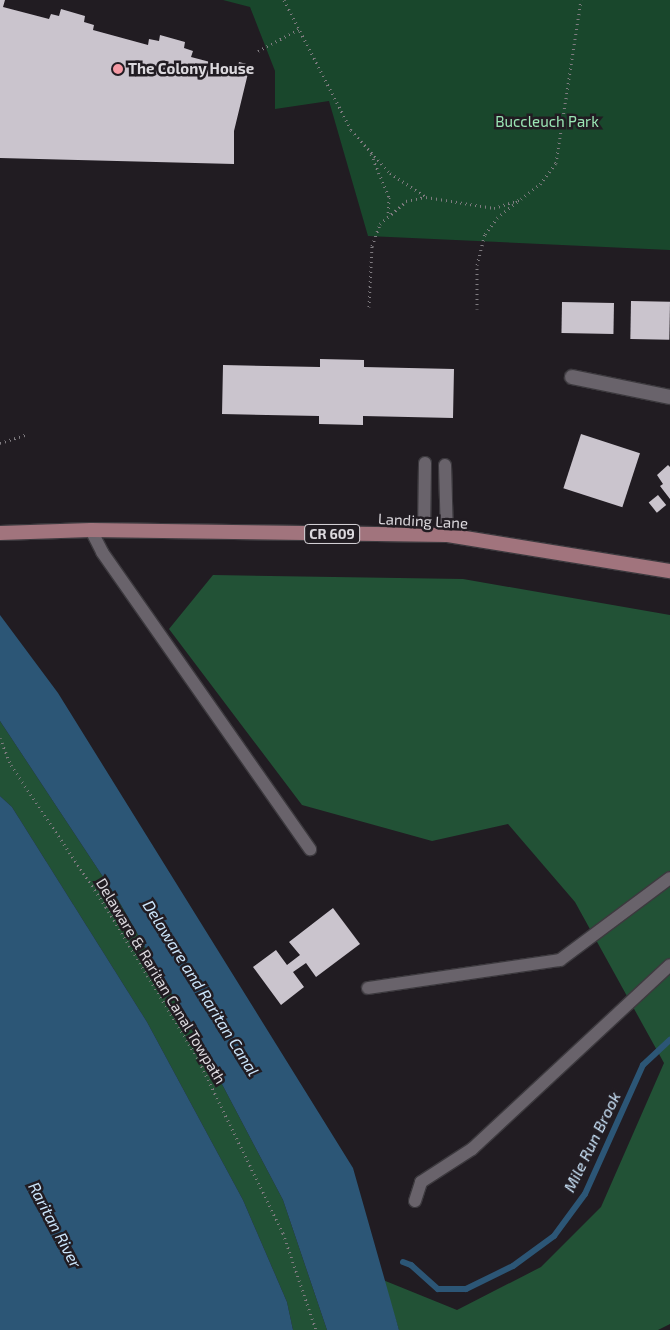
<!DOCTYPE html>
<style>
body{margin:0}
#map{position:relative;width:670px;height:1330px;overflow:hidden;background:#211c22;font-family:"Exo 2",sans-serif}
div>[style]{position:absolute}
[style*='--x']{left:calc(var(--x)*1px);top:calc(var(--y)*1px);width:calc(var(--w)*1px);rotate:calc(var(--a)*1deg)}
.green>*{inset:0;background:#19472c}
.forest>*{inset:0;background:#225236}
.water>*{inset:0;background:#2c5676}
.stream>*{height:6px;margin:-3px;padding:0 3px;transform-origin:3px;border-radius:3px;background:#2c5676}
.building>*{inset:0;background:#cac4cd;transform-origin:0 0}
.path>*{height:3px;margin-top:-1.5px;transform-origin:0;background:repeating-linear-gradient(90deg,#7f7b80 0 1px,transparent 0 5px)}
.roads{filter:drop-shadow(1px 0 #3c393e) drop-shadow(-1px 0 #3c393e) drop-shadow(0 1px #3c393e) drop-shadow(0 -1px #3c393e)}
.service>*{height:12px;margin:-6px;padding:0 6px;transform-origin:6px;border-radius:6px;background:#69636b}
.minor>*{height:14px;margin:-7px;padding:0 7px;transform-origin:7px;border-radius:7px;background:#69636b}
.primary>*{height:14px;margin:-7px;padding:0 7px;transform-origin:7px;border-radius:7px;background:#a1747d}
.dots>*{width:14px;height:14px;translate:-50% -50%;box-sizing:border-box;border:2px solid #211c22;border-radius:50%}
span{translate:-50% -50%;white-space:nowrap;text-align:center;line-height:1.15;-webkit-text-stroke:5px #211c22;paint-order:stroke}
.shield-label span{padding:1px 4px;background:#211c22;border:1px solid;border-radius:4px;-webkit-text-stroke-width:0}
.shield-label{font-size:14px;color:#dcd9de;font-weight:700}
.poi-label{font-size:15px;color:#dcd9de;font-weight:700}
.left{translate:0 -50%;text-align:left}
.park-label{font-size:15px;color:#9ae5b4}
.street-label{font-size:15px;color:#dcd9de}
.water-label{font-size:16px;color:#cce6fc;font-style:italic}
</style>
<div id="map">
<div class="green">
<div style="clip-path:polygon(223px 0,670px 0,670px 250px,368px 236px,329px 101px,275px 109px,275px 71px,250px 7px)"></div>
</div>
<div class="forest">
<div style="clip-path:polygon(213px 575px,463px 579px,670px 615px,670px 1324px,658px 1330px,399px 1330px,383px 1280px,457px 1310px,541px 1267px,601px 1207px,664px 1063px,575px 902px,508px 824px,432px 841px,302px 805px,169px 629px)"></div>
<div style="clip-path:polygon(0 721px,117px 898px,204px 1050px,283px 1200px,327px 1330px,293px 1330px,287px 1302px,243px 1200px,147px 1022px,12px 807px,0 796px)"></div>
</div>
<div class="water">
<div style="clip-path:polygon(0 615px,58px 693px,353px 1168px,399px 1330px,327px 1330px,283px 1200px,204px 1050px,117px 898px,0 721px)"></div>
<div style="clip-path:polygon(0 796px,12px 807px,147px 1022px,243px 1200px,287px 1302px,293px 1330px,0 1330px)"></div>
</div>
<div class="stream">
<div style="--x:403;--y:1262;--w:9;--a:21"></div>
<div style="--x:411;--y:1265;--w:36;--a:42"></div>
<div style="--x:438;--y:1289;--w:28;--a:0"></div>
<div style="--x:466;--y:1289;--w:52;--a:-26.1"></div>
<div style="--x:513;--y:1266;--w:51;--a:-36.2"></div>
<div style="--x:554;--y:1236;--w:52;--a:-53.6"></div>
<div style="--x:585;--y:1194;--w:141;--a:-65.8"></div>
<div style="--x:643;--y:1065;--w:37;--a:-43"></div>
</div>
<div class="building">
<div style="clip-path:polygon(0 0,5px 0,3px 7px,49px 19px,51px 14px,59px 16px,61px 9px,85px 16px,84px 22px,94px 25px,93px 30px,148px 45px,149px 39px,159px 41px,160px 35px,185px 42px,184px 48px,193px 51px,191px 57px,237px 69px,239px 62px,250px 65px,234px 131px,234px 164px,0 158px)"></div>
<div style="left:631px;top:301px;width:39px;height:38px;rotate:1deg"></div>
<div style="left:562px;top:302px;width:52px;height:31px;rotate:1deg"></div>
<div style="clip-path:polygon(320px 359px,364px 360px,364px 367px,454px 369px,453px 418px,363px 416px,363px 425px,319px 424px,319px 416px,222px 414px,223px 365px,320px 367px)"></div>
<div style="left:581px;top:434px;width:62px;height:57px;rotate:18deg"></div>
<div style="clip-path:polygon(668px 465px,670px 467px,670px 499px,660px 486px,663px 484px,657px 475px)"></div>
<div style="left:658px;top:495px;width:13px;height:12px;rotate:51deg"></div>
<div style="clip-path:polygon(333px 908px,360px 944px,316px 977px,306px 963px,293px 972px,304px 987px,281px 1005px,253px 967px,276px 950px,287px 965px,300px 955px,289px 942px)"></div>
</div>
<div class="path">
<div style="--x:284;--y:0;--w:146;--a:62.7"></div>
<div style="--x:351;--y:130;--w:58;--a:47.8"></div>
<div style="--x:390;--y:173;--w:43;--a:33.7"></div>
<div style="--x:426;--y:197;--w:69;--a:9.2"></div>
<div style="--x:494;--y:208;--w:28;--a:-18"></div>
<div style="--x:521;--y:199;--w:24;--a:-38"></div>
<div style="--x:540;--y:184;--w:26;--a:-53"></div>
<div style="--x:556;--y:163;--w:165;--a:-81.3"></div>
<div style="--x:258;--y:51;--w:49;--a:-28.1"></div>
<div style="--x:371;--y:154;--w:47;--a:67.3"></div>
<div style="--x:389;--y:197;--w:17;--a:93"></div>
<div style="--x:369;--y:307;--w:61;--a:-87.2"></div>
<div style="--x:372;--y:246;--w:23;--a:-70"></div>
<div style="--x:380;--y:224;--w:35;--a:-41"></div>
<div style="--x:406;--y:201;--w:19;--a:-12"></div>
<div style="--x:477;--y:309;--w:44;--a:-90"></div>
<div style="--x:477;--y:265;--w:32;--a:-76"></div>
<div style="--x:485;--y:234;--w:20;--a:-53"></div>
<div style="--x:497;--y:218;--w:27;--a:-39"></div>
<div style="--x:0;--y:443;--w:29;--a:-18"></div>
<div style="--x:0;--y:738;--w:29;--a:68"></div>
<div style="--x:11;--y:765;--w:171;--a:56.2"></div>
<div style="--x:106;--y:907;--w:175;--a:58.8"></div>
<div style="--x:197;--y:1057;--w:196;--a:64"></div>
<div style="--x:283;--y:1233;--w:102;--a:71.2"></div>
</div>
<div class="roads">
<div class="service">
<div style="--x:445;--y:465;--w:70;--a:88.4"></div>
<div style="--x:91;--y:530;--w:25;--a:63"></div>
<div style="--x:102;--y:552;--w:363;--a:55"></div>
<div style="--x:424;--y:535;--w:72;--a:-89.2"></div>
<div style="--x:368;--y:988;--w:194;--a:-8.3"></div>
<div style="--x:560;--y:960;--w:137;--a:-36.7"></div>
<div style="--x:415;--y:1201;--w:20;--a:-72"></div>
<div style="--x:421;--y:1182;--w:61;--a:-32.9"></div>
<div style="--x:472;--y:1149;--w:270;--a:-42.9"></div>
</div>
<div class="minor">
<div style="--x:572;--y:377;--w:100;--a:11.5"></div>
</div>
<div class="primary">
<div style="--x:0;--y:533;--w:91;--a:-1.9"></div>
<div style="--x:91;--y:530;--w:356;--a:0.8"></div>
<div style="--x:447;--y:535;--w:226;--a:9.2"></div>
</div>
</div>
<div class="dots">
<div style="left:118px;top:69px;background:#f49aa4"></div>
</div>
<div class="shield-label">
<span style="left:332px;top:534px">CR 609</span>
</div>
<div class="poi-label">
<span class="left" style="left:128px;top:69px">The Colony House</span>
</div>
<div class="park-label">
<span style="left:547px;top:122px">Buccleuch Park</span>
</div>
<div class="street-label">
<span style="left:423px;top:521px;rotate:3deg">Landing Lane</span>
<span style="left:161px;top:981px;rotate:59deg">Delaware &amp; Raritan Canal Towpath</span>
</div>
<div class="water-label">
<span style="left:201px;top:988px;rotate:58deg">Delaware and Raritan Canal</span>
<span style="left:592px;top:1142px;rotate:-64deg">Mile Run Brook</span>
<span style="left:55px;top:1225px;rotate:62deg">Raritan River</span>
</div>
</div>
